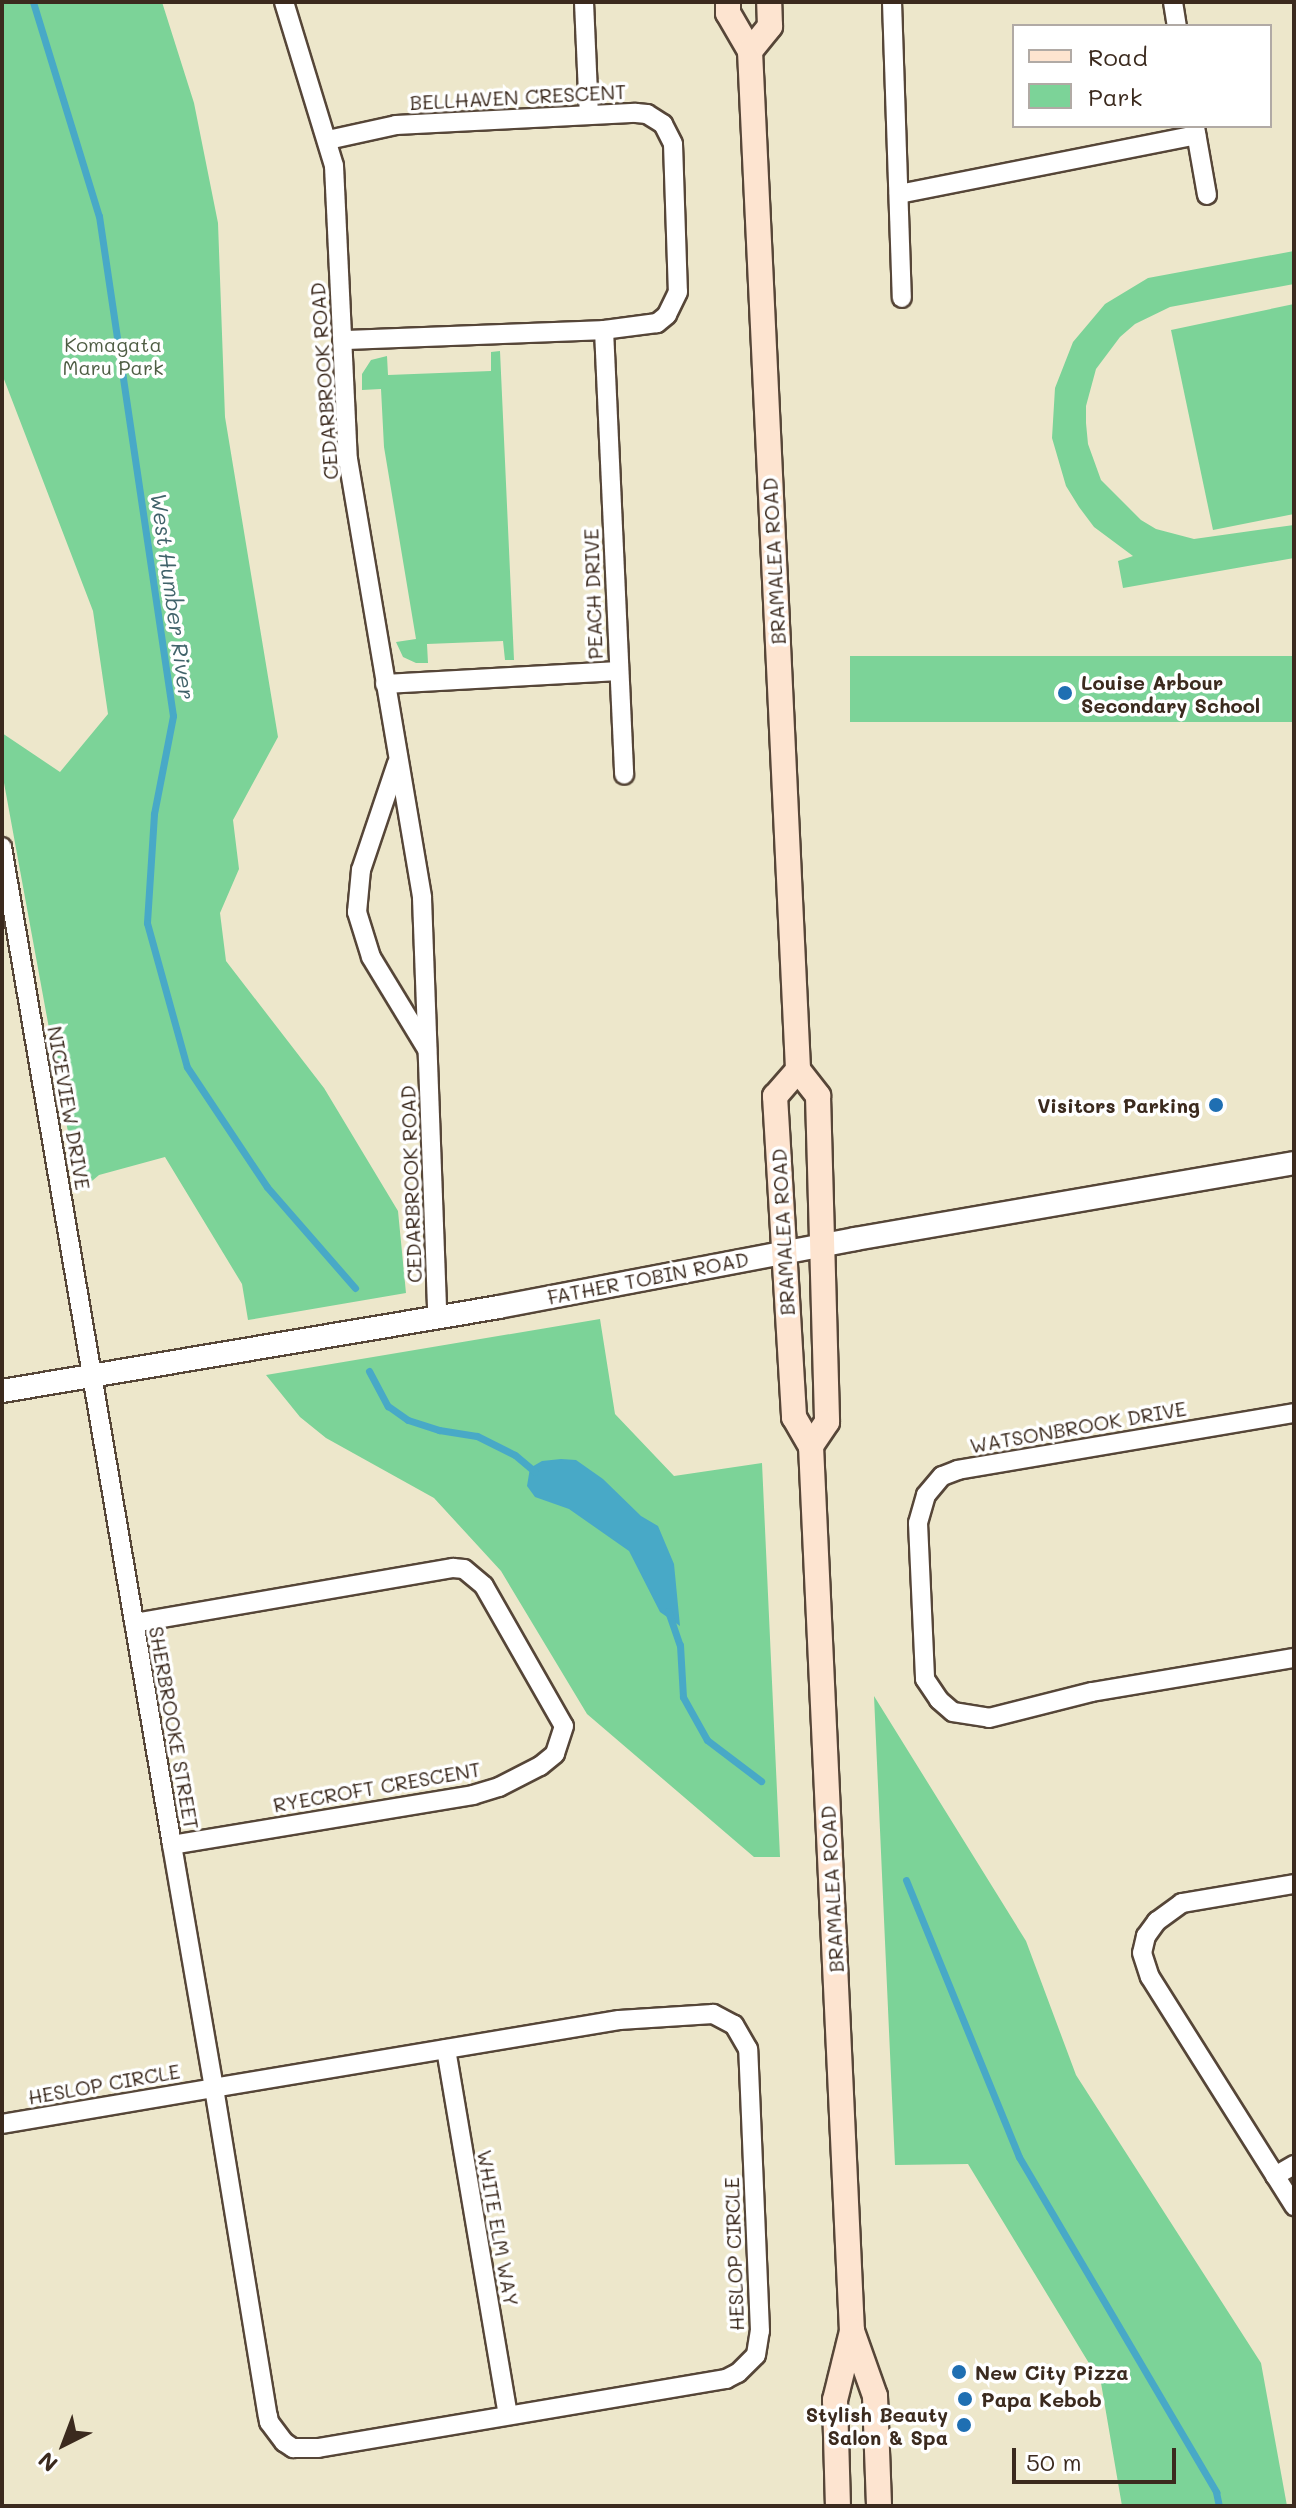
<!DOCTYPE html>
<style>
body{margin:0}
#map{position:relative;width:1296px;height:2508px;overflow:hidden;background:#ede7cb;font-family:Mali,sans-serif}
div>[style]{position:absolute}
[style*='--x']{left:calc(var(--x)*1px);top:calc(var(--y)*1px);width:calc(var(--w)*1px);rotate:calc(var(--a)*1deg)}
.green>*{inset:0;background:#7cd398;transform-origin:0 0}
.water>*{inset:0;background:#48a9c7}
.stream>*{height:7px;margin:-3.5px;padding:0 3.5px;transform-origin:3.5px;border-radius:3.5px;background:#48a9c7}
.roads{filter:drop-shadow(2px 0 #564638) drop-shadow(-2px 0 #564638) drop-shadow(0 2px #564638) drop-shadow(0 -2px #564638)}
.minor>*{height:18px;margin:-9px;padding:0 9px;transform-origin:9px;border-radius:9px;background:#fff}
.tertiary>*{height:22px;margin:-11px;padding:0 11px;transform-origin:11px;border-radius:11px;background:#fff}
.secondary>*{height:24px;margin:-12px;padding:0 12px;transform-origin:12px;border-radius:12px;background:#fde4d0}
.dots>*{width:22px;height:22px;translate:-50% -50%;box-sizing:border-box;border:4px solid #fff;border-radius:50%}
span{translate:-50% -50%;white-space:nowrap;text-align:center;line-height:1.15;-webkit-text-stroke:7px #fff;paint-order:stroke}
.street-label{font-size:20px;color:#3b2a1e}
.park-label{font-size:20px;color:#4e5d43}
.poi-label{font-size:20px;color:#3b2a1e;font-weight:700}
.left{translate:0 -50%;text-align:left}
.right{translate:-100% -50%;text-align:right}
.water-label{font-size:22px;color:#41636a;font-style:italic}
.frame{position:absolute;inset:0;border:4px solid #3b2a1e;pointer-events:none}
.legend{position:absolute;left:1012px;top:24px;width:260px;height:104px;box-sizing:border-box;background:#fff;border:2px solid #b1aaa5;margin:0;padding:10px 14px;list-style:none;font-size:24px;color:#3b2a1e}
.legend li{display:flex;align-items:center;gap:16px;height:40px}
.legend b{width:40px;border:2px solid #b1aaa5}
.north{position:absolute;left:24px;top:2404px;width:80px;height:80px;-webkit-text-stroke:6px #fff;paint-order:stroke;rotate:222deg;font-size:22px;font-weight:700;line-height:32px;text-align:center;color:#3b2a1e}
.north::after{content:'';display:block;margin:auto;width:28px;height:36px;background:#3b2a1e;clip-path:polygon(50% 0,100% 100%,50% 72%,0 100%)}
.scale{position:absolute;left:1012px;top:2448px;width:164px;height:36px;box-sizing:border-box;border:4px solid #3b2a1e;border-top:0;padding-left:10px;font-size:24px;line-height:28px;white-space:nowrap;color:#3b2a1e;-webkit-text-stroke:6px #fff;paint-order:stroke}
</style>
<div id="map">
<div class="green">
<div style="clip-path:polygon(2px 2px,162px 2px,194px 103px,218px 223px,225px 417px,278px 737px,233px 820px,239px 869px,220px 913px,226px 961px,324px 1088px,398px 1211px,406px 1293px,248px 1320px,242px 1284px,165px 1157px,99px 1175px,79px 1192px,2px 772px,2px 733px,60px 772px,108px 714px,93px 611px,2px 374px)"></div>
<div style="clip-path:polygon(1294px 251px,1294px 284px,1170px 307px,1135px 324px,1120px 337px,1096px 369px,1086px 406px,1086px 423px,1088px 444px,1101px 480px,1141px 520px,1156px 529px,1194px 539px,1294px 525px,1294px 558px,1123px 588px,1118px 561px,1133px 556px,1094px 527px,1079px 507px,1066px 486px,1052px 438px,1055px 388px,1073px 342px,1105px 304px,1148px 278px)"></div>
<div style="clip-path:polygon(1294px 304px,1294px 514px,1213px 530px,1171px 330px)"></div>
<div style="clip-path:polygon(500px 351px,514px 660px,505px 660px,503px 641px,427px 644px,428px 663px,416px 663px,403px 657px,396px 642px,416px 639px,384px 447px,381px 389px,362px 390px,362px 374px,371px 360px,387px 356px,388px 375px,491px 371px,491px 352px)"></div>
<div style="left:1294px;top:656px;width:66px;height:444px;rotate:90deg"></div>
<div style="clip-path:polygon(600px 1319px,615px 1414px,674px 1476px,762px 1463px,780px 1857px,754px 1857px,587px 1714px,501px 1571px,434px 1498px,326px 1438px,300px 1417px,266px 1375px)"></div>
<div style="clip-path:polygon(874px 1696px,1026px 1941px,1076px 2075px,1261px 2363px,1287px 2506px,1122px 2506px,1101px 2383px,968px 2164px,895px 2165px)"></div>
</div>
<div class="water">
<div style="clip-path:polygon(561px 1459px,576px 1460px,603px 1479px,641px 1516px,658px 1526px,674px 1564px,680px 1626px,660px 1612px,629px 1551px,569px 1509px,535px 1497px,527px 1486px,530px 1468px,542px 1461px)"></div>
</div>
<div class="stream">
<div style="--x:33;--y:2;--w:224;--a:72.9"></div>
<div style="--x:99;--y:216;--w:505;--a:81.58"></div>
<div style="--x:173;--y:716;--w:100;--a:101"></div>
<div style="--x:154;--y:814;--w:109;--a:93.7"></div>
<div style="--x:147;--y:923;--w:149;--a:74.5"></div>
<div style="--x:187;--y:1067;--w:144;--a:56.3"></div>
<div style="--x:267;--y:1187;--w:134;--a:48.9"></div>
<div style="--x:369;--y:1371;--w:40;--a:62"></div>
<div style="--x:388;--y:1406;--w:24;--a:35"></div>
<div style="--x:408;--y:1420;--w:33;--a:18"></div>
<div style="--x:439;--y:1430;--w:38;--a:9"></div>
<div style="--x:477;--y:1436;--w:42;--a:26.6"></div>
<div style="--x:515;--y:1455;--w:26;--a:40"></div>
<div style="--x:668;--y:1611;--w:36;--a:71"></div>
<div style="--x:680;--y:1645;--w:52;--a:86.7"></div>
<div style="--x:683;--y:1697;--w:49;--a:60.8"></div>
<div style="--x:707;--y:1740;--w:68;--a:37.2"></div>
<div style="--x:906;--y:1880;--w:299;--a:67.8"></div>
<div style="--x:1019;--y:2157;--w:389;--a:59.5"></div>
<div style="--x:1216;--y:2492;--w:14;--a:78"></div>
</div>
<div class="roads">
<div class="minor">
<div style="--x:284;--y:2;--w:171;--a:73"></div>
<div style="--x:334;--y:166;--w:293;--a:87.3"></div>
<div style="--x:348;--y:459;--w:445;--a:80.4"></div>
<div style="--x:422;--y:898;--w:418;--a:87.9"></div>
<div style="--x:584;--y:2;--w:113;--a:87.5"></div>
<div style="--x:892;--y:2;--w:296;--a:88.1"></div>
<div style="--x:1173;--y:2;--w:24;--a:81"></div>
<div style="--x:1195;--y:127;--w:69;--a:80"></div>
<div style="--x:328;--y:140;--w:70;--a:-12.4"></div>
<div style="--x:396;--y:125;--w:240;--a:-2.9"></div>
<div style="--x:636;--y:113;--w:11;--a:5"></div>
<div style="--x:647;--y:114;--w:19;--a:32"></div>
<div style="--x:663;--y:124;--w:22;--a:63"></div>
<div style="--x:673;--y:144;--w:148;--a:88.1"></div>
<div style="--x:678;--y:292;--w:25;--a:116"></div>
<div style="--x:667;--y:315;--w:13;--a:141"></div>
<div style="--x:657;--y:323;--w:53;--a:172.5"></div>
<div style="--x:604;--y:330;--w:262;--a:177.8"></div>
<div style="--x:899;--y:194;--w:303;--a:-11.2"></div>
<div style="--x:604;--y:330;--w:445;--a:87.4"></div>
<div style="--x:385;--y:684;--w:234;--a:-3.2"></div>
<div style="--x:397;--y:763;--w:113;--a:108.6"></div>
<div style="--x:361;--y:870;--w:42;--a:95.4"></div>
<div style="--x:357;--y:912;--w:47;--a:72.7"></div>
<div style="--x:371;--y:957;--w:108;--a:58.7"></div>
<div style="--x:2;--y:847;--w:1012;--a:80.33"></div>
<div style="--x:172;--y:1845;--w:247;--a:80.2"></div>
<div style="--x:214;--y:2088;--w:332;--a:80.7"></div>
<div style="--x:268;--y:2416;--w:6;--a:81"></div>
<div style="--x:269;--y:2422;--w:25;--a:53"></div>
<div style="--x:284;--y:2442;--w:11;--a:34"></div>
<div style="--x:293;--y:2448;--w:25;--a:0"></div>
<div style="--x:318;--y:2448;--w:414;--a:-9.6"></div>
<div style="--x:726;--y:2379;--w:13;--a:-27"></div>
<div style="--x:738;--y:2373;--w:25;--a:-45"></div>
<div style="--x:756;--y:2355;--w:24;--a:-81"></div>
<div style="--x:760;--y:2331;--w:282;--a:-92.4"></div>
<div style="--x:748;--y:2049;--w:28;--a:-120"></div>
<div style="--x:734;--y:2025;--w:24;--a:-152"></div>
<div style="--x:713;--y:2014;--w:94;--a:176.3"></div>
<div style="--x:619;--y:2020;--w:411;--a:170.5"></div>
<div style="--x:214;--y:2088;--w:215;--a:170.4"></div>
<div style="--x:1294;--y:1413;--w:341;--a:170.4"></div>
<div style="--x:958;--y:1470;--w:17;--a:159"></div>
<div style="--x:942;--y:1476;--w:25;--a:130"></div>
<div style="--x:926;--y:1495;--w:29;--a:106"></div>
<div style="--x:918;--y:1523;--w:156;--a:87.4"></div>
<div style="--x:925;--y:1679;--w:25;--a:56"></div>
<div style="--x:939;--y:1700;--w:18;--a:41"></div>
<div style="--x:953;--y:1712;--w:36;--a:9"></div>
<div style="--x:989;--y:1718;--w:106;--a:-14.2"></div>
<div style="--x:1092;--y:1692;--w:205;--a:-9.6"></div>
<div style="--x:134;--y:1623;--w:324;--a:-9.8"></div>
<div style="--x:453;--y:1568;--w:11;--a:5"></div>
<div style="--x:464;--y:1569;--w:26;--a:40"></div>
<div style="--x:484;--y:1586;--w:161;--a:60.3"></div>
<div style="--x:564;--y:1726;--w:29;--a:108"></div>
<div style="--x:555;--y:1754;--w:19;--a:141"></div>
<div style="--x:540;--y:1766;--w:46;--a:152.9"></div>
<div style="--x:499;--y:1787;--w:27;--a:163"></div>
<div style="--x:473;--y:1795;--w:305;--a:170.6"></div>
<div style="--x:1294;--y:1884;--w:114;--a:170.4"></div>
<div style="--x:1182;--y:1903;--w:31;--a:144"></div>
<div style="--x:1157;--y:1921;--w:19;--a:126"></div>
<div style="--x:1146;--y:1936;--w:17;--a:103"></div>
<div style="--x:1142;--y:1953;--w:25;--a:72"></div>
<div style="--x:1150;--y:1977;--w:271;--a:57.8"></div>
<div style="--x:446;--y:2049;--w:371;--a:80.4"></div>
<div style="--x:1275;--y:2176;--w:22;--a:-30"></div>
</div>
<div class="tertiary">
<div style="--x:2;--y:1391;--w:504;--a:-9.59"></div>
<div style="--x:499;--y:1307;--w:362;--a:-10.8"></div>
<div style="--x:855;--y:1239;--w:446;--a:-9.8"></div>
</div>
<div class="secondary">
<div style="--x:728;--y:2;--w:11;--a:90"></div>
<div style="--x:728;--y:13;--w:44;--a:59.9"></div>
<div style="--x:750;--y:51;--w:1020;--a:87.3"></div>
<div style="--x:798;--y:1070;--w:33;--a:52"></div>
<div style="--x:818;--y:1096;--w:326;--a:88.4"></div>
<div style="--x:827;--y:1422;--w:29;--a:124"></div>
<div style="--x:750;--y:51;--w:32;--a:-51"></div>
<div style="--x:770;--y:26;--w:24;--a:-92"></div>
<div style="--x:798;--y:1070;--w:35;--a:131"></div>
<div style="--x:775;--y:1096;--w:322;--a:86.6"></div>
<div style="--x:794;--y:1417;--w:34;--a:60"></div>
<div style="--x:811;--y:1446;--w:886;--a:87.35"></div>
<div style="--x:852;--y:2331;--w:71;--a:103.8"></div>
<div style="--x:835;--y:2400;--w:106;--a:88.4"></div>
<div style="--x:852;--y:2331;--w:69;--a:70.5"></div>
<div style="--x:875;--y:2396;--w:110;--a:87.9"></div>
</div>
</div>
<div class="dots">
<div style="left:1065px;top:693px;background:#1f6fb2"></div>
<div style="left:1216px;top:1105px;background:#1f6fb2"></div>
<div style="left:959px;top:2372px;background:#1f6fb2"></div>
<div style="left:965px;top:2399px;background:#1f6fb2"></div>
<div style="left:964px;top:2425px;background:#1f6fb2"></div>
</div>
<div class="street-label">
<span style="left:518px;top:97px;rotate:-3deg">BELLHAVEN CRESCENT</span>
<span style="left:324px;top:381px;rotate:-94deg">CEDARBROOK ROAD</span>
<span style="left:774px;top:561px;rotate:-93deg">BRAMALEA ROAD</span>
<span style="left:593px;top:594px;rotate:-92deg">PEACH DRIVE</span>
<span style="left:69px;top:1108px;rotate:80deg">NICEVIEW DRIVE</span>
<span style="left:411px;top:1184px;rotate:-92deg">CEDARBROOK ROAD</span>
<span style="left:783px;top:1232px;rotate:-93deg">BRAMALEA ROAD</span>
<span style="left:648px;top:1278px;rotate:-11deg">FATHER TOBIN ROAD</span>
<span style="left:1078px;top:1427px;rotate:-10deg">WATSONBROOK DRIVE</span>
<span style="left:174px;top:1728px;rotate:80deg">SHERBROOKE STREET</span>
<span style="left:377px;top:1787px;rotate:-10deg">RYECROFT CRESCENT</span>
<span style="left:832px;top:1889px;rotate:-93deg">BRAMALEA ROAD</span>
<span style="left:104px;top:2084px;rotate:-10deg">HESLOP CIRCLE</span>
<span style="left:498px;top:2228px;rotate:80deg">WHITE ELM WAY</span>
<span style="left:734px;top:2254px;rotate:-92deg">HESLOP CIRCLE</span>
</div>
<div class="park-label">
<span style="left:113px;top:356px">Komagata<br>Maru Park</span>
</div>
<div class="poi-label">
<span class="left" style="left:1081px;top:694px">Louise Arbour<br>Secondary School</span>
<span class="right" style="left:1200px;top:1105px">Visitors Parking</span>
<span class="left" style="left:975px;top:2372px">New City Pizza</span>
<span class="left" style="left:981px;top:2399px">Papa Kebob</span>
<span class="right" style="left:948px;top:2426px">Stylish Beauty<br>Salon &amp; Spa</span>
</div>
<div class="water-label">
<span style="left:173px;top:596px;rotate:82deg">West Humber River</span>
</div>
<div class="frame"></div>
<ul class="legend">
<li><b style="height:10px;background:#fde4d0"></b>Road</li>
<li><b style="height:22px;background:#7cd398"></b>Park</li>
</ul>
<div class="north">N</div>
<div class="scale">50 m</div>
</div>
